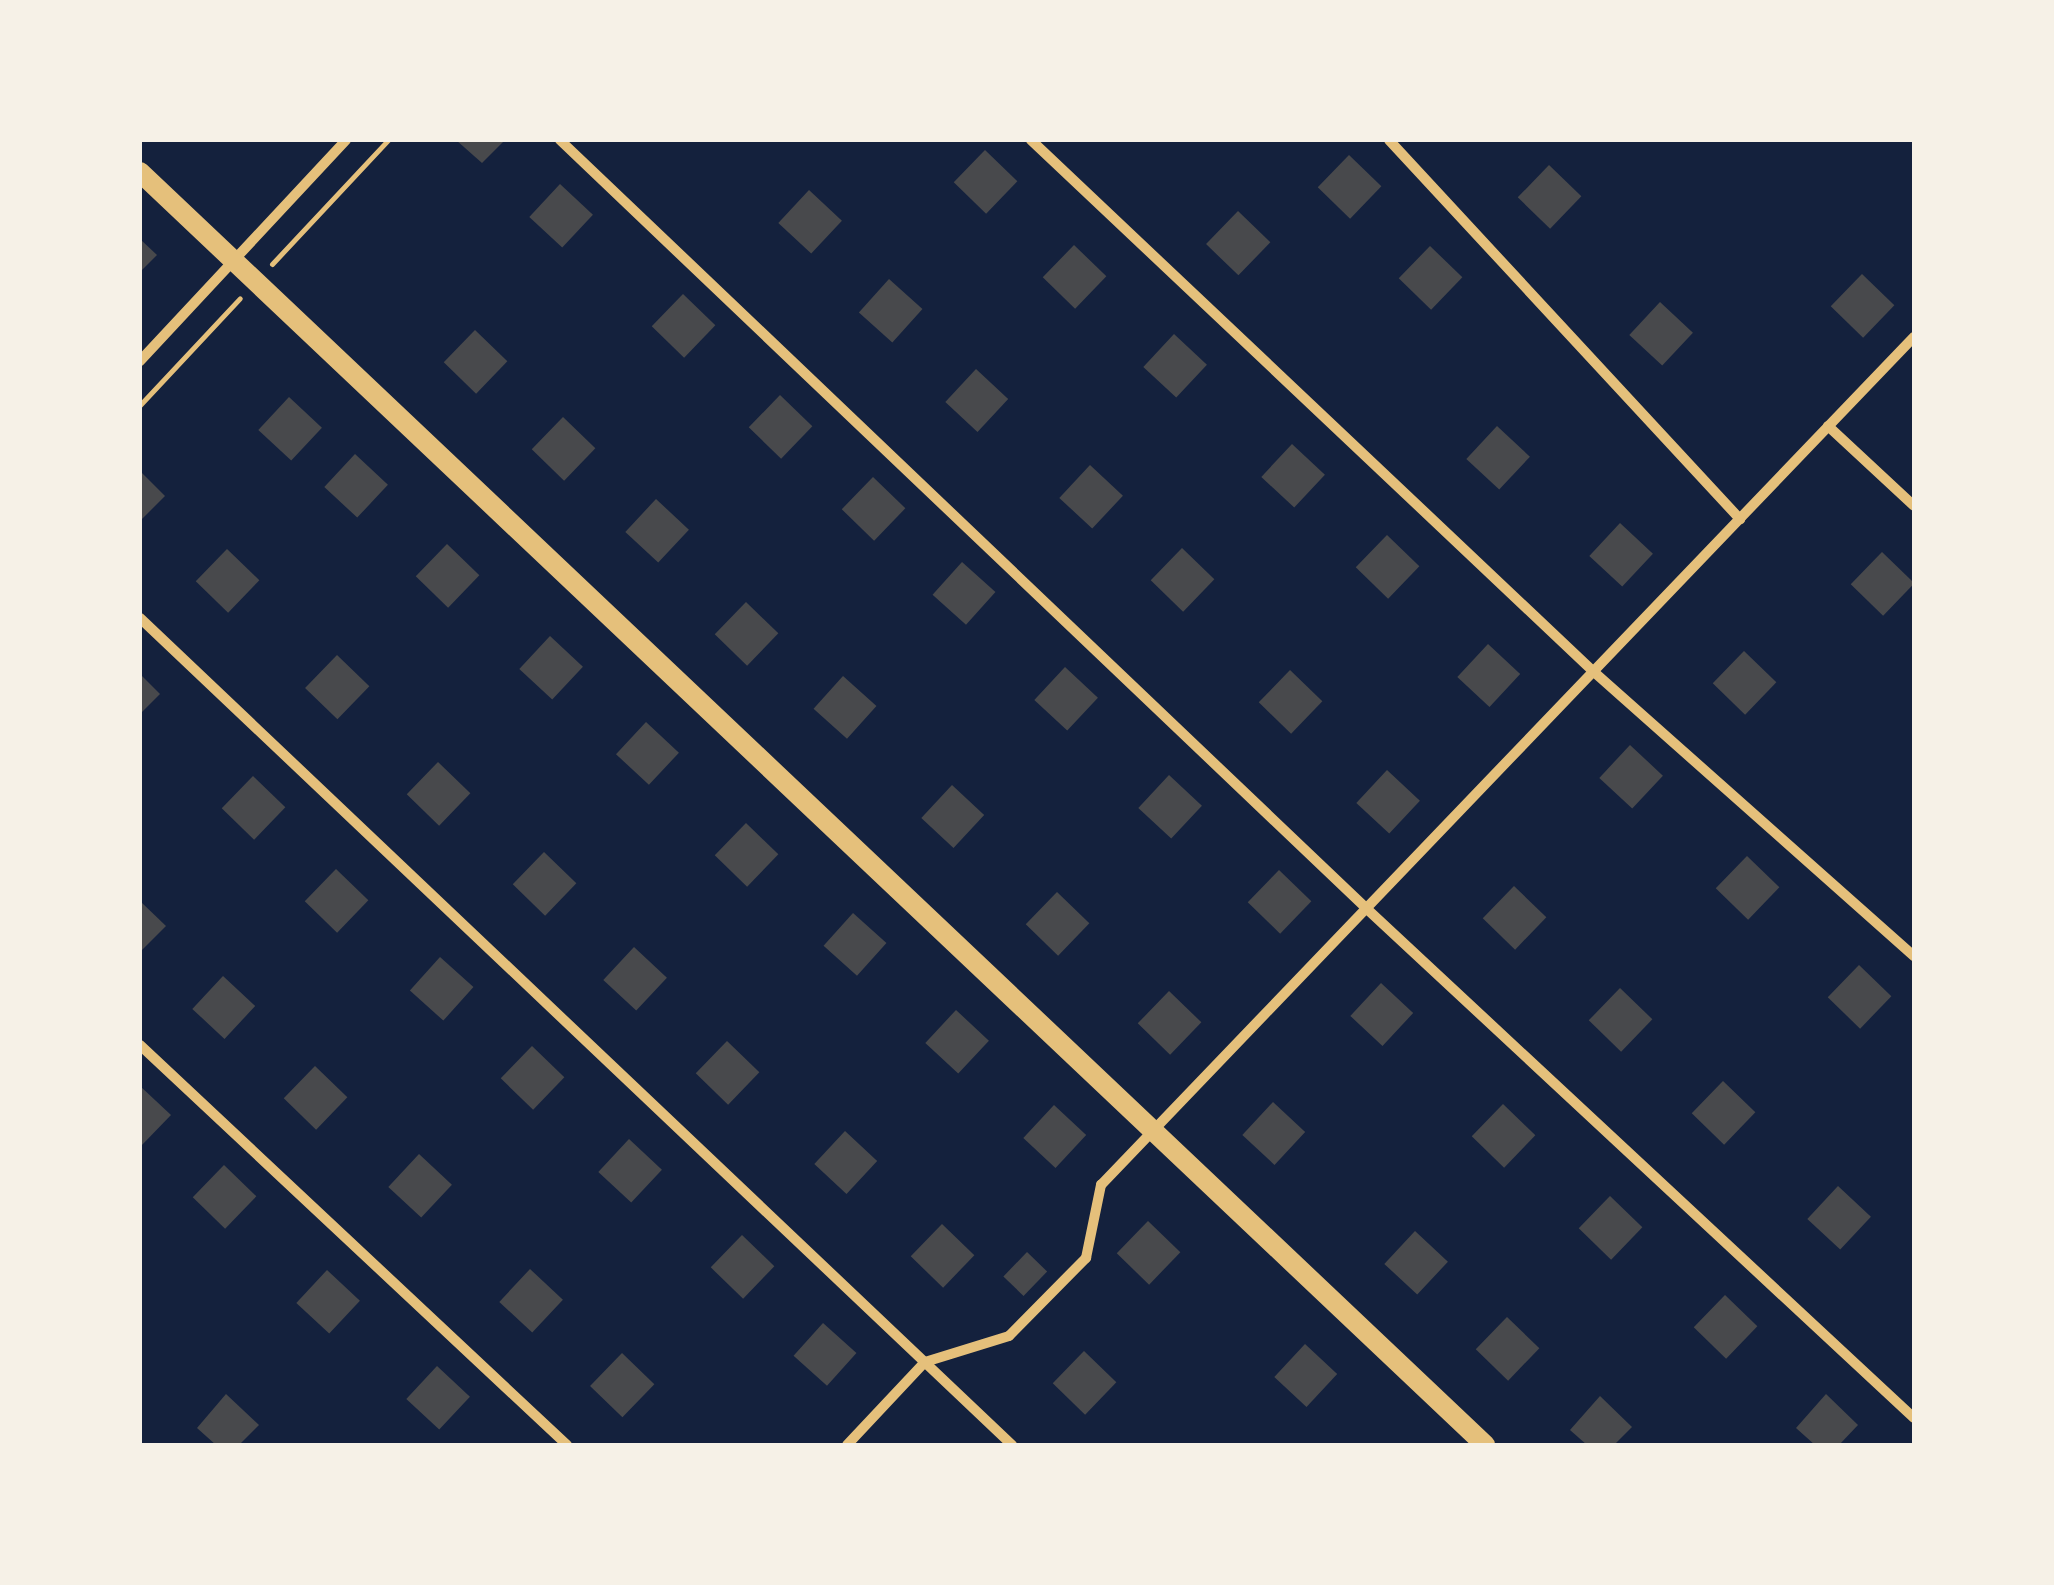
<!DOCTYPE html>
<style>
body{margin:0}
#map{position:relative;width:2054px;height:1585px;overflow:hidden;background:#14213d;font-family:"Nunito Sans",sans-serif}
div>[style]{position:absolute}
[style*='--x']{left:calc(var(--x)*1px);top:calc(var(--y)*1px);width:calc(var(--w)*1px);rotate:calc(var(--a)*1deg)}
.building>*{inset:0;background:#48494c;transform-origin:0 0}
.path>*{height:5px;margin:-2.5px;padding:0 2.5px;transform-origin:2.5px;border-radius:2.5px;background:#e5c07b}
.minor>*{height:10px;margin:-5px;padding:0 5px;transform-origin:5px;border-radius:5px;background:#e5c07b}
.secondary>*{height:20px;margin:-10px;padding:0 10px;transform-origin:10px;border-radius:10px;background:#e5c07b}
span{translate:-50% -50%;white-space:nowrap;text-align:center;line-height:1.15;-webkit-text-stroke:8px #f6f1e7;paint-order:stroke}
.frame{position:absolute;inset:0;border:142px solid #f6f1e7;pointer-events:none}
</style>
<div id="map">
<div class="building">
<div style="clip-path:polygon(456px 140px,505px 140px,482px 163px)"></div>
<div style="left:985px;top:150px;width:45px;height:45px;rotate:44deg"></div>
<div style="left:1349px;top:155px;width:45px;height:45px;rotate:44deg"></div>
<div style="left:1549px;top:165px;width:45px;height:45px;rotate:44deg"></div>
<div style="left:560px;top:184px;width:45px;height:45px;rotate:43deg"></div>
<div style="left:809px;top:190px;width:45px;height:45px;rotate:43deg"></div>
<div style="left:1238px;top:211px;width:45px;height:46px;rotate:44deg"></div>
<div style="clip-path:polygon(140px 239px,157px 255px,140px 272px)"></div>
<div style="left:1074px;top:245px;width:45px;height:45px;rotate:44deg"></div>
<div style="left:1430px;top:246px;width:45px;height:45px;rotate:44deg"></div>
<div style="left:1862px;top:274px;width:45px;height:45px;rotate:44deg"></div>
<div style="left:889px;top:279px;width:45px;height:45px;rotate:42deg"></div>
<div style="left:683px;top:294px;width:45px;height:45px;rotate:44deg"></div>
<div style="left:1660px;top:302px;width:45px;height:45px;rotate:43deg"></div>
<div style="left:475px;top:330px;width:45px;height:45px;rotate:44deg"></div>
<div style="left:1174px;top:334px;width:45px;height:45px;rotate:43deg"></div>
<div style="left:976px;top:369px;width:44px;height:45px;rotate:43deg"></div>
<div style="left:780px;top:395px;width:45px;height:45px;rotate:44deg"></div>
<div style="left:289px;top:397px;width:45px;height:45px;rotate:43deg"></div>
<div style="left:563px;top:417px;width:45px;height:45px;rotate:44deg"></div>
<div style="left:1497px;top:426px;width:45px;height:45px;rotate:43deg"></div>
<div style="left:1292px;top:444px;width:45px;height:45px;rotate:43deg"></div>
<div style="left:355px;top:454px;width:45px;height:45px;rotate:43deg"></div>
<div style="left:1090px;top:465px;width:45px;height:45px;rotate:43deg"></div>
<div style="clip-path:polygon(140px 471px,165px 496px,140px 521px)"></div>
<div style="left:873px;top:477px;width:45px;height:45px;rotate:44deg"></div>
<div style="left:656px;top:499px;width:45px;height:45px;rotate:43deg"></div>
<div style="left:1620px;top:523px;width:45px;height:45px;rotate:43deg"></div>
<div style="left:1387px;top:535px;width:45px;height:45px;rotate:44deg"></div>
<div style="left:447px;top:544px;width:45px;height:45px;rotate:44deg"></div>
<div style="left:1182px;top:548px;width:45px;height:45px;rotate:44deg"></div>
<div style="left:227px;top:549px;width:45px;height:45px;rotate:44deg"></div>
<div style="left:1882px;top:552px;width:45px;height:45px;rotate:44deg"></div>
<div style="left:962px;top:562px;width:45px;height:44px;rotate:42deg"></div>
<div style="left:746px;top:602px;width:45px;height:45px;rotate:44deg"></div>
<div style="left:550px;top:636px;width:45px;height:45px;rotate:43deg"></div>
<div style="left:1488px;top:644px;width:44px;height:45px;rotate:43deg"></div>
<div style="left:1744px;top:651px;width:45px;height:45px;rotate:44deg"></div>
<div style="left:337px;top:655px;width:45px;height:46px;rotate:44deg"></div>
<div style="left:1065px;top:667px;width:45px;height:45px;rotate:43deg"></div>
<div style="left:1290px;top:670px;width:45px;height:45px;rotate:44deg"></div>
<div style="clip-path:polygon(140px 674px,160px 694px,140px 714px)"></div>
<div style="left:843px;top:676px;width:45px;height:44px;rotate:42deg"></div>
<div style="left:646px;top:722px;width:45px;height:44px;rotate:43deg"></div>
<div style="left:1630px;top:745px;width:45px;height:45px;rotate:43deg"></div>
<div style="left:438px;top:762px;width:45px;height:45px;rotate:44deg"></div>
<div style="left:1387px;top:770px;width:45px;height:45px;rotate:43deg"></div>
<div style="left:1169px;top:775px;width:45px;height:45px;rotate:43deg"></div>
<div style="left:253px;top:776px;width:45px;height:45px;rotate:44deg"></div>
<div style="left:952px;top:785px;width:44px;height:45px;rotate:43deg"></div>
<div style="left:746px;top:823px;width:45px;height:45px;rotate:44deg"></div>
<div style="left:544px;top:852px;width:45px;height:45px;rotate:44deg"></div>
<div style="left:1747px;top:856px;width:45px;height:45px;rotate:44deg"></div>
<div style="left:336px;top:869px;width:45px;height:45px;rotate:44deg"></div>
<div style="left:1279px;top:870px;width:45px;height:45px;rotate:44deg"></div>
<div style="left:1514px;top:886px;width:45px;height:45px;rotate:44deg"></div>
<div style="left:1057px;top:892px;width:45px;height:45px;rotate:44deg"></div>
<div style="clip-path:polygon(140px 901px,166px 926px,140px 952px)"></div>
<div style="left:853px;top:913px;width:45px;height:44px;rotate:42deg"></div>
<div style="left:634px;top:947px;width:45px;height:45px;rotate:43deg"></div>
<div style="left:440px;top:957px;width:45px;height:45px;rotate:42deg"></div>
<div style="left:1859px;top:965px;width:45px;height:45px;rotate:44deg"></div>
<div style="left:223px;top:976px;width:44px;height:45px;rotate:43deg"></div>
<div style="left:1381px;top:983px;width:44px;height:45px;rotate:43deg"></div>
<div style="left:1620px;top:988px;width:45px;height:45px;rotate:44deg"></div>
<div style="left:1169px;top:991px;width:45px;height:45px;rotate:44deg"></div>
<div style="left:956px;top:1010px;width:45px;height:45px;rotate:43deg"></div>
<div style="left:727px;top:1041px;width:45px;height:45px;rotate:44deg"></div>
<div style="left:532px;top:1046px;width:45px;height:45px;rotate:44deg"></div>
<div style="left:315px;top:1066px;width:45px;height:45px;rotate:44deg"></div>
<div style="left:1723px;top:1081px;width:45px;height:45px;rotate:44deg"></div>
<div style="clip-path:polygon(140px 1086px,171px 1115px,140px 1147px)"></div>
<div style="left:1273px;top:1102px;width:44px;height:45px;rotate:43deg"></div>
<div style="left:1503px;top:1104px;width:45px;height:45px;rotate:44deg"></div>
<div style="left:1054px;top:1105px;width:44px;height:45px;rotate:43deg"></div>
<div style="left:845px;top:1131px;width:44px;height:45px;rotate:43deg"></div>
<div style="left:629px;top:1139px;width:45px;height:45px;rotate:43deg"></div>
<div style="left:419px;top:1154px;width:45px;height:45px;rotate:43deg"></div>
<div style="left:224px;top:1165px;width:45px;height:45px;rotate:44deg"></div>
<div style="left:1838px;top:1186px;width:45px;height:45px;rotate:43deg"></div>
<div style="left:1610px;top:1196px;width:45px;height:45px;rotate:44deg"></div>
<div style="left:1148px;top:1221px;width:45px;height:45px;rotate:44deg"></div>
<div style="left:942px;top:1224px;width:45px;height:45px;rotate:44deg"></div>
<div style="left:1415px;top:1231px;width:45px;height:45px;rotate:43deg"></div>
<div style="left:742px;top:1235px;width:45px;height:45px;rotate:44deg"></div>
<div style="left:1027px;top:1252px;width:28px;height:34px;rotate:44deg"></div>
<div style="left:530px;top:1269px;width:45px;height:45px;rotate:43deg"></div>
<div style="left:327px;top:1270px;width:45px;height:45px;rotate:43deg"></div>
<div style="left:1725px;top:1295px;width:45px;height:45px;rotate:44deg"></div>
<div style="left:1507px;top:1317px;width:45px;height:45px;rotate:44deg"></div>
<div style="left:823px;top:1323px;width:45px;height:44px;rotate:42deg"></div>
<div style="left:1305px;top:1344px;width:44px;height:45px;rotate:43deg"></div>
<div style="left:1084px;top:1351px;width:45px;height:45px;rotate:44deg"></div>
<div style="left:622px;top:1353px;width:45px;height:46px;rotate:44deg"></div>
<div style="left:437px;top:1366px;width:45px;height:45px;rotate:43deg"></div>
<div style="clip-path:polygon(226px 1394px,259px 1425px,239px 1445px,216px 1445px,197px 1428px)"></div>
<div style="clip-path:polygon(1826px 1394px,1858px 1425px,1839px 1445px,1815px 1445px,1796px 1428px)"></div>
<div style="clip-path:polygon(1600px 1396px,1632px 1427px,1614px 1445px,1587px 1445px,1570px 1430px)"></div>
</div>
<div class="path">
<div style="--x:272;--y:264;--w:170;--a:-46.9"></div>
<div style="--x:140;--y:405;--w:146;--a:-46.9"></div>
</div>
<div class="minor">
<div style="--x:560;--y:140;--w:1115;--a:43.62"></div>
<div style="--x:1367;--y:909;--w:747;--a:42.94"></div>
<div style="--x:1031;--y:140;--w:775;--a:43.38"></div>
<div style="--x:1594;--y:672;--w:428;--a:41.6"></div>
<div style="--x:1389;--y:140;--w:517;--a:47.2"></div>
<div style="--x:140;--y:361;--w:302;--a:-47"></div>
<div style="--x:1828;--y:426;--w:117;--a:42.9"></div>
<div style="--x:140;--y:618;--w:1202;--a:43.48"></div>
<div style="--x:140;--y:1045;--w:585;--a:43.13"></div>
<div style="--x:847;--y:1445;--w:114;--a:-46.8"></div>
<div style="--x:925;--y:1362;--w:88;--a:-17.2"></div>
<div style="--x:1009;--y:1336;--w:110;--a:-45.4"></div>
<div style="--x:1086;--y:1258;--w:75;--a:-78.4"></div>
<div style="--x:1101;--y:1185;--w:1175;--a:-46.21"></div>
</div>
<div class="secondary">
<div style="--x:140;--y:172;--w:1852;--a:43.42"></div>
</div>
<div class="frame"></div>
</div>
